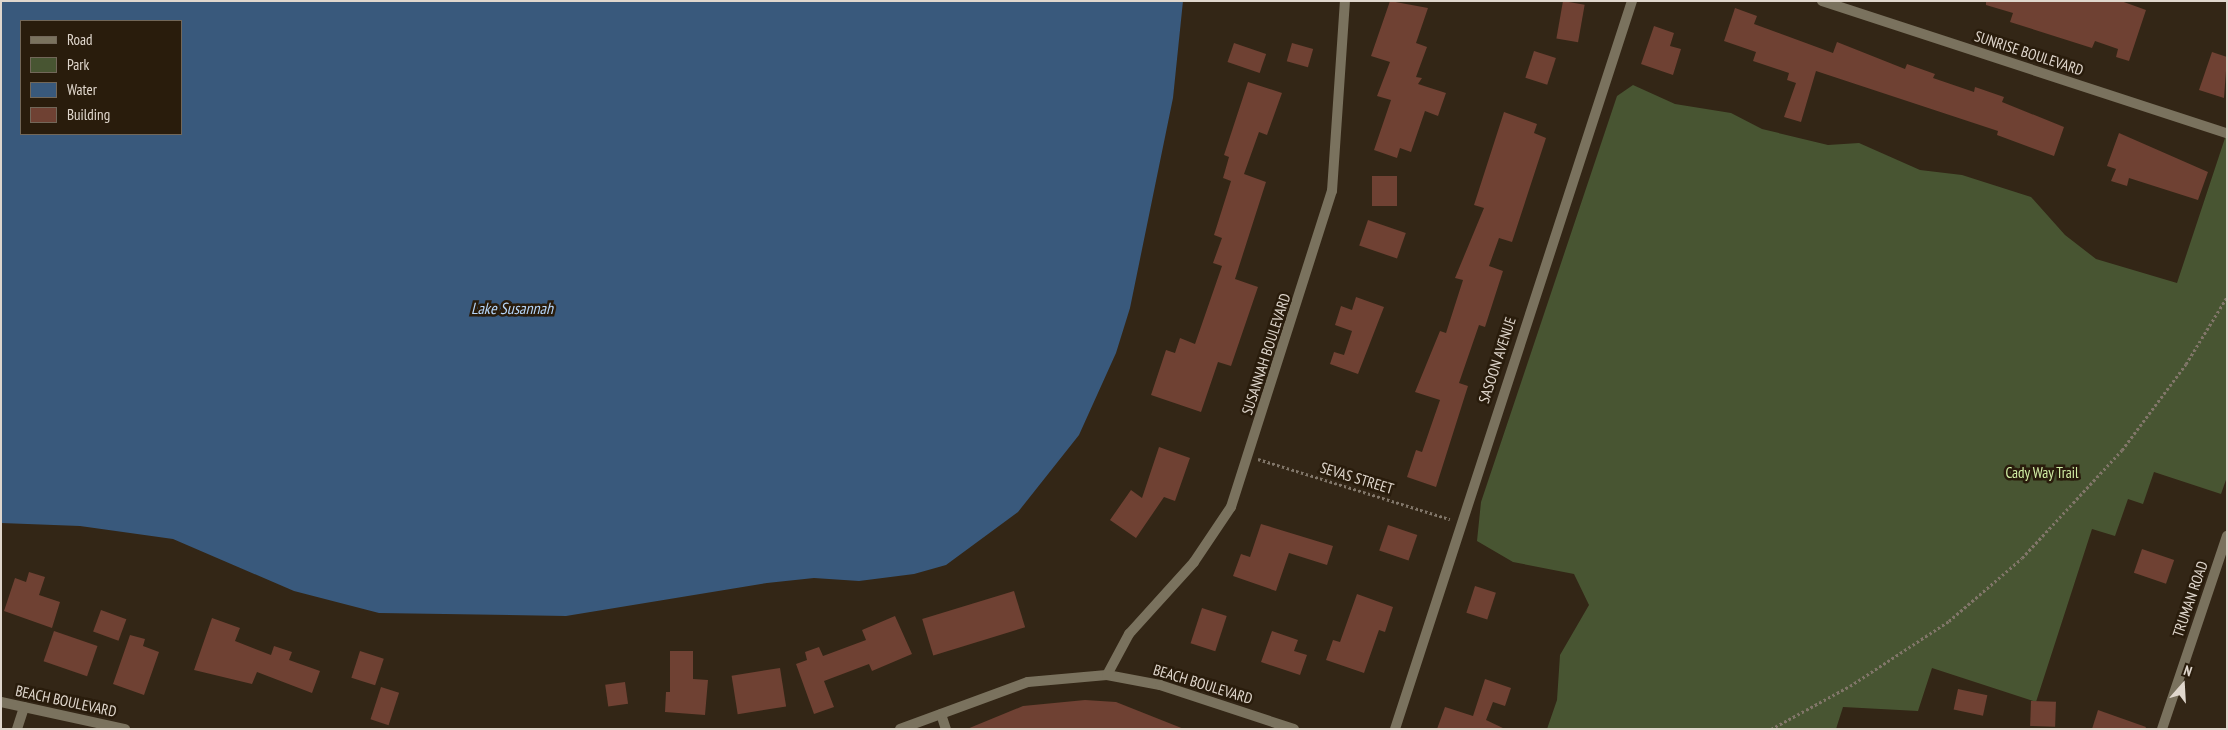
<!DOCTYPE html>
<style>
body{margin:0}
#map{position:relative;width:2228px;height:730px;overflow:hidden;background:#332616;font-family:"PT Sans Narrow",sans-serif}
div>[style]{position:absolute}
[style*='--x']{left:calc(var(--x)*1px);top:calc(var(--y)*1px);width:calc(var(--w)*1px);rotate:calc(var(--a)*1deg)}
.green>*{inset:0;background:#485532}
.water>*{inset:0;background:#39597c}
.building>*{inset:0;background:#6f4133;transform-origin:0 0}
.path>*{height:3px;margin-top:-1.5px;transform-origin:0;background:repeating-linear-gradient(90deg,#817669 0 2.5px,transparent 0 5px)}
.minor>*{height:10px;margin:-5px;padding:0 5px;transform-origin:5px;border-radius:5px;background:#7a725e}
.tertiary>*{height:10px;margin:-5px;padding:0 5px;transform-origin:5px;border-radius:5px;background:#7a725e}
span{translate:-50% -50%;white-space:nowrap;text-align:center;line-height:1.15;-webkit-text-stroke:5px #291c0c;paint-order:stroke}
.street-label{font-size:15px;color:#e0d7cd}
.park-label{font-size:15px;color:#d2eea5}
.water-label{font-size:16px;color:#b6d6f9;font-style:italic}
.frame{position:absolute;inset:0;border:2px solid #e0d7cd;pointer-events:none}
.legend{position:absolute;left:20px;top:20px;width:162px;height:115px;box-sizing:border-box;background:#291c0c;border:1px solid #726759;margin:0;padding:6px 9px;list-style:none;font-size:15px;color:#e0d7cd}
.legend li{display:flex;align-items:center;gap:10px;height:25px}
.legend b{width:25px;border:1px solid #726759}
.north{position:absolute;left:2158px;top:660px;width:50px;height:50px;-webkit-text-stroke:4px #291c0c;paint-order:stroke;rotate:19deg;font-size:14px;font-weight:700;line-height:20px;text-align:center;color:#e0d7cd}
.north::after{content:'';display:block;margin:auto;width:18px;height:22px;background:#e0d7cd;clip-path:polygon(50% 0,100% 100%,50% 72%,0 100%)}
</style>
<div id="map">
<div class="green">
<div style="clip-path:polygon(1633px 85px,1675px 104px,1731px 113px,1762px 129px,1828px 145px,1859px 143px,1920px 170px,1962px 175px,2031px 197px,2065px 235px,2096px 259px,2177px 283px,2227px 132px,2227px 477px,2221px 494px,2154px 472px,2143px 504px,2128px 499px,2115px 536px,2092px 529px,2036px 702px,1932px 668px,1918px 711px,1843px 707px,1836px 729px,1547px 729px,1557px 700px,1560px 655px,1589px 605px,1574px 574px,1513px 562px,1477px 541px,1481px 502px,1617px 96px)"></div>
</div>
<div class="water">
<div style="clip-path:polygon(evenodd,1px 1px,1183px 1px,1173px 98px,1130px 308px,1116px 353px,1079px 435px,1018px 512px,946px 565px,914px 574px,859px 581px,814px 578px,767px 583px,566px 616px,379px 613px,294px 591px,173px 539px,80px 526px,1px 523px,1px 1px,21px 21px,181px 21px,181px 134px,21px 134px,21px 21px)"></div>
</div>
<div class="building">
<div style="clip-path:polygon(1390px 1px,1428px 8px,1416px 43px,1427px 47px,1416px 77px,1422px 78px,1418px 84px,1446px 93px,1438px 116px,1425px 111px,1411px 152px,1400px 148px,1397px 158px,1374px 150px,1391px 100px,1377px 96px,1390px 62px,1371px 56px)"></div>
<div style="left:1563px;top:1px;width:22px;height:38px;rotate:10deg"></div>
<div style="clip-path:polygon(1986px 1px,2121px 1px,2146px 10px,2129px 61px,2116px 57px,2118px 49px,2095px 41px,2092px 48px,2010px 22px,2013px 13px,1986px 5px)"></div>
<div style="clip-path:polygon(1735px 8px,1757px 16px,1754px 24px,1833px 53px,1837px 42px,1905px 69px,1907px 64px,1935px 74px,1933px 78px,1974px 92px,1975px 87px,2004px 97px,2002px 102px,2064px 127px,2054px 156px,1997px 135px,1998px 131px,1816px 71px,1801px 122px,1784px 117px,1796px 83px,1787px 80px,1789px 73px,1753px 61px,1756px 52px,1724px 41px)"></div>
<div style="clip-path:polygon(1654px 26px,1674px 33px,1670px 46px,1681px 49px,1673px 75px,1641px 64px)"></div>
<div style="left:1234px;top:43px;width:34px;height:20px;rotate:19deg"></div>
<div style="left:1292px;top:43px;width:22px;height:19px;rotate:16deg"></div>
<div style="left:1534px;top:51px;width:23px;height:28px;rotate:18deg"></div>
<div style="clip-path:polygon(2212px 52px,2227px 57px,2224px 98px,2199px 90px)"></div>
<div style="clip-path:polygon(1248px 82px,1282px 93px,1267px 135px,1259px 132px,1244px 174px,1266px 182px,1235px 279px,1258px 287px,1231px 366px,1218px 362px,1201px 412px,1151px 395px,1166px 350px,1175px 353px,1180px 338px,1195px 344px,1222px 266px,1213px 263px,1222px 238px,1214px 235px,1231px 181px,1223px 178px,1229px 157px,1224px 155px)"></div>
<div style="clip-path:polygon(1504px 112px,1537px 124px,1534px 133px,1546px 138px,1512px 242px,1499px 238px,1489px 266px,1503px 271px,1485px 327px,1479px 325px,1459px 383px,1468px 386px,1436px 487px,1407px 477px,1416px 450px,1422px 452px,1440px 400px,1415px 392px,1440px 331px,1446px 333px,1463px 280px,1455px 278px,1484px 208px,1474px 205px)"></div>
<div style="clip-path:polygon(2119px 133px,2208px 172px,2198px 200px,2129px 178px,2127px 186px,2111px 181px,2116px 169px,2107px 166px)"></div>
<div style="left:1372px;top:176px;width:25px;height:30px"></div>
<div style="left:1368px;top:220px;width:40px;height:27px;rotate:19deg"></div>
<div style="clip-path:polygon(1356px 297px,1384px 307px,1358px 374px,1330px 364px,1334px 352px,1344px 355px,1352px 331px,1335px 325px,1341px 306px,1352px 310px)"></div>
<div style="clip-path:polygon(1159px 447px,1190px 458px,1175px 501px,1164px 497px,1136px 538px,1110px 520px,1131px 490px,1142px 498px)"></div>
<div style="clip-path:polygon(1261px 524px,1333px 546px,1327px 565px,1289px 553px,1276px 591px,1233px 576px,1241px 554px,1250px 557px)"></div>
<div style="left:1388px;top:525px;width:31px;height:27px;rotate:19deg"></div>
<div style="left:2142px;top:549px;width:34px;height:25px;rotate:19deg"></div>
<div style="clip-path:polygon(29px 572px,45px 577px,39px 595px,60px 602px,52px 628px,4px 611px,15px 578px,26px 582px)"></div>
<div style="left:1475px;top:586px;width:22px;height:28px;rotate:18deg"></div>
<div style="left:1014px;top:591px;width:38px;height:96px;rotate:73deg"></div>
<div style="clip-path:polygon(1357px 594px,1393px 607px,1385px 632px,1379px 630px,1364px 673px,1326px 660px,1333px 640px,1340px 642px)"></div>
<div style="left:1202px;top:608px;width:26px;height:37px;rotate:18deg"></div>
<div style="left:101px;top:610px;width:27px;height:23px;rotate:20deg"></div>
<div style="clip-path:polygon(895px 616px,912px 654px,872px 671px,869px 664px,824px 681px,834px 707px,814px 714px,796px 664px,807px 660px,805px 652px,819px 647px,823px 656px,866px 640px,862px 630px)"></div>
<div style="clip-path:polygon(212px 618px,240px 628px,235px 641px,271px 655px,274px 646px,292px 652px,289px 660px,320px 671px,312px 693px,257px 672px,252px 684px,194px 670px)"></div>
<div style="left:54px;top:631px;width:46px;height:32px;rotate:19deg"></div>
<div style="clip-path:polygon(1272px 631px,1298px 640px,1294px 651px,1307px 655px,1300px 675px,1261px 662px)"></div>
<div style="clip-path:polygon(130px 635px,145px 639px,143px 646px,159px 652px,144px 695px,113px 684px)"></div>
<div style="left:360px;top:651px;width:25px;height:28px;rotate:18deg"></div>
<div style="clip-path:polygon(670px 651px,693px 651px,693px 679px,708px 680px,705px 715px,665px 712px,666px 692px,670px 692px)"></div>
<div style="left:780px;top:668px;width:39px;height:49px;rotate:81deg"></div>
<div style="clip-path:polygon(1485px 679px,1511px 688px,1505px 706px,1493px 702px,1486px 720px,1505px 729px,1437px 729px,1445px 707px,1473px 716px)"></div>
<div style="left:625px;top:682px;width:22px;height:20px;rotate:82deg"></div>
<div style="left:381px;top:687px;width:19px;height:34px;rotate:18deg"></div>
<div style="left:1958px;top:689px;width:30px;height:21px;rotate:12deg"></div>
<div style="clip-path:polygon(1085px 700px,1116px 702px,1184px 729px,967px 729px,1023px 706px)"></div>
<div style="left:2031px;top:701px;width:25px;height:25px;rotate:2deg"></div>
<div style="clip-path:polygon(2098px 710px,2146px 727px,2145px 729px,2092px 729px)"></div>
</div>
<div class="path">
<div style="--x:1258;--y:459;--w:201;--a:17.4"></div>
<div style="--x:1771;--y:729;--w:90;--a:-28.6"></div>
<div style="--x:1850;--y:686;--w:118;--a:-33.3"></div>
<div style="--x:1949;--y:621;--w:96;--a:-40.8"></div>
<div style="--x:2022;--y:558;--w:147;--a:-47.2"></div>
<div style="--x:2122;--y:450;--w:107;--a:-53.3"></div>
<div style="--x:2186;--y:364;--w:79;--a:-58.5"></div>
</div>
<div class="minor">
<div style="--x:1822;--y:1;--w:426;--a:18.1"></div>
<div style="--x:1107;--y:675;--w:47;--a:-61.8"></div>
<div style="--x:1129;--y:634;--w:97;--a:-47.9"></div>
<div style="--x:1194;--y:562;--w:66;--a:-56.1"></div>
<div style="--x:1231;--y:507;--w:332;--a:-72.3"></div>
<div style="--x:1332;--y:191;--w:190;--a:-86.1"></div>
<div style="--x:941;--y:714;--w:16;--a:72"></div>
<div style="--x:17;--y:729;--w:23;--a:-72"></div>
<div style="--x:1395;--y:729;--w:766;--a:-71.97"></div>
<div style="--x:2162;--y:729;--w:204;--a:-71.4"></div>
</div>
<div class="tertiary">
<div style="--x:1;--y:702;--w:127;--a:12.3"></div>
<div style="--x:900;--y:729;--w:136;--a:-20.2"></div>
<div style="--x:1028;--y:682;--w:79;--a:-5.1"></div>
<div style="--x:1107;--y:675;--w:54;--a:10.7"></div>
<div style="--x:1160;--y:685;--w:141;--a:18.2"></div>
</div>
<div class="street-label">
<span style="left:2029px;top:53px;rotate:18deg">SUNRISE BOULEVARD</span>
<span style="left:1266px;top:354px;rotate:-72deg">SUSANNAH BOULEVARD</span>
<span style="left:1497px;top:360px;rotate:-72deg">SASOON AVENUE</span>
<span style="left:1357px;top:478px;rotate:17deg">SEVAS STREET</span>
<span style="left:2190px;top:599px;rotate:-71deg">TRUMAN ROAD</span>
<span style="left:1203px;top:684px;rotate:17deg">BEACH BOULEVARD</span>
<span style="left:66px;top:701px;rotate:12deg">BEACH BOULEVARD</span>
</div>
<div class="park-label">
<span style="left:2042px;top:473px">Cady Way Trail</span>
</div>
<div class="water-label">
<span style="left:512px;top:308px">Lake Susannah</span>
</div>
<div class="frame"></div>
<ul class="legend">
<li><b style="height:6px;background:#7a725e"></b>Road</li>
<li><b style="height:14px;background:#485532"></b>Park</li>
<li><b style="height:14px;background:#39597c"></b>Water</li>
<li><b style="height:14px;background:#6f4133"></b>Building</li>
</ul>
<div class="north">N</div>
</div>
